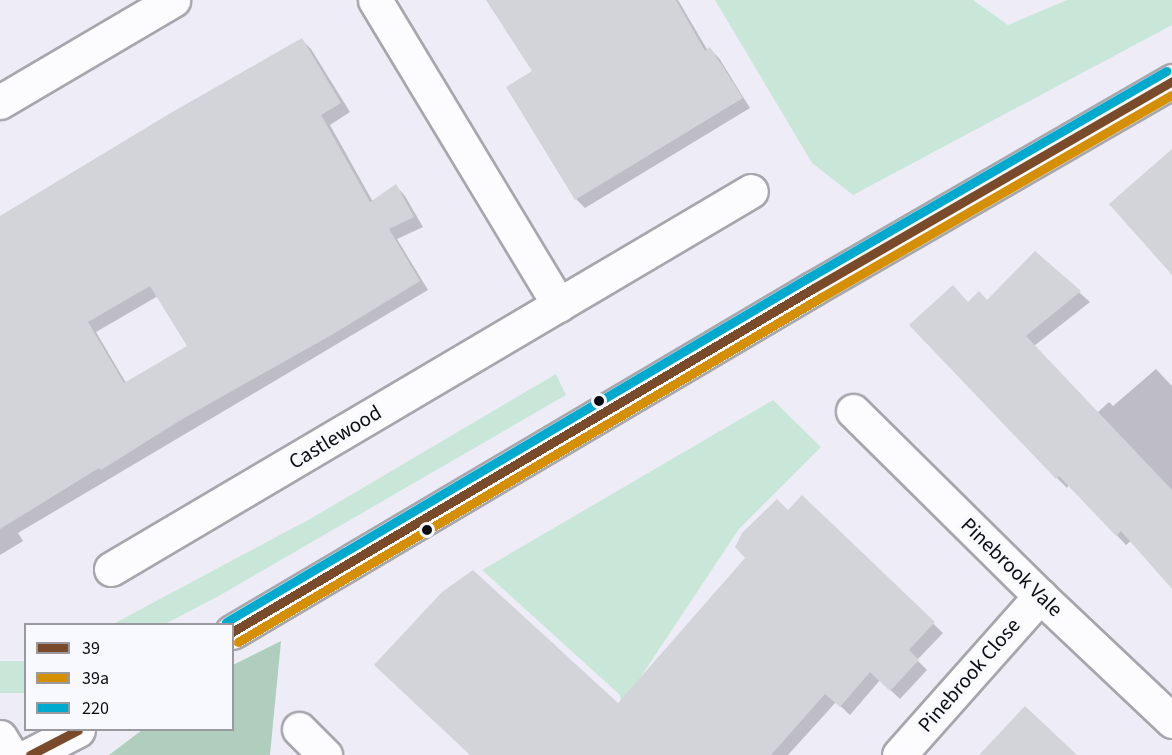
<!DOCTYPE html>
<style>
body{margin:0}
#map{position:relative;width:1172px;height:755px;overflow:hidden;background:#eeedf7;font-family:"Source Sans 3",sans-serif}
div>[style]{position:absolute}
[style*='--x']{left:calc(var(--x)*1px);top:calc(var(--y)*1px);width:calc(var(--w)*1px);rotate:calc(var(--a)*1deg)}
.green>*{inset:0;background:#c9e7d8;transform-origin:0 0}
.forest>*{inset:0;background:#b0cebe}
.shadow>*{inset:0;background:#0003}
.building>*{inset:0;background:#d3d3da}
.roads{filter:drop-shadow(2px 0 #a6a6ad) drop-shadow(-2px 0 #a6a6ad) drop-shadow(0 2px #a6a6ad) drop-shadow(0 -2px #a6a6ad)}
.minor>*{height:33px;margin:-16.5px;padding:0 16.5px;transform-origin:16.5px;border-radius:16.5px;background:#fcfcfe}
.bus-1>*{height:9px;margin:-4.5px;padding:0 4.5px;transform-origin:4.5px;border-radius:4.5px;background:#7a4b2a}
.bus-2>*{height:9px;margin:-4.5px;padding:0 4.5px;transform-origin:4.5px;border-radius:4.5px;background:#d48f03}
.bus-3>*{height:9px;margin:-4.5px;padding:0 4.5px;transform-origin:4.5px;border-radius:4.5px;background:#00a9ce}
.dots>*{width:16px;height:16px;translate:-50% -50%;box-sizing:border-box;border:3px solid #f8f8ff;border-radius:50%}
span{translate:-50% -50%;white-space:nowrap;text-align:center;line-height:1.15;-webkit-text-stroke:6px #f8f8ff;paint-order:stroke}
.street-label{font-size:21px;color:#0c0b11}
.legend{position:absolute;left:24px;top:623px;width:210px;height:108px;box-sizing:border-box;background:#f8f8ff;border:2px solid #9a99a0;margin:0;padding:8px 10px;list-style:none;font-size:18px;color:#0c0b11}
.legend li{display:flex;align-items:center;gap:12px;height:30px}
.legend b{width:30px;border:2px solid #9a99a0}
</style>
<div id="map">
<div class="green">
<div style="clip-path:polygon(715px 0,973px 0,1008px 25px,1067px 0,1172px 0,1172px 25px,853px 195px,812px 163px)"></div>
<div style="clip-path:polygon(556px 374px,566px 395px,217px 597px,165px 624px,113px 624px,310px 519px)"></div>
<div style="clip-path:polygon(773px 400px,821px 447px,739px 529px,622px 705px,620px 695px,482px 570px)"></div>
<div style="left:25px;top:661px;width:32px;height:25px;rotate:90deg"></div>
</div>
<div class="forest">
<div style="clip-path:polygon(281px 641px,270px 755px,109px 755px,142px 730px,232px 730px,233px 665px)"></div>
</div>
<div class="shadow">
<div style="clip-path:polygon(488px 0,678px 0,708px 51px,710px 49px,719px 58px,750px 108px,585px 208px,576px 199px,534px 72px)"></div>
<div style="clip-path:polygon(evenodd,302px 40px,311px 49px,350px 112px,330px 125px,373px 202px,396px 186px,405px 196px,423px 227px,397px 239px,428px 290px,18px 533px,23px 541px,0 555px,0 218px,302px 40px,158px 296px,189px 346px,126px 383px,96px 332px,158px 296px)"></div>
<div style="clip-path:polygon(1035px 253px,1090px 302px,1034px 346px,1096px 414px,1109px 402px,1113px 406px,1156px 369px,1172px 386px,1172px 587px,1132px 540px,1126px 545px,1069px 485px,1067px 488px,1057px 478px,968px 304px,988px 302px)"></div>
<div style="clip-path:polygon(802px 498px,943px 633px,917px 660px,927px 670px,900px 699px,880px 680px,850px 715px,836px 702px,788px 755px,472px 755px,618px 705px)"></div>
</div>
<div class="building">
<div style="clip-path:polygon(486px 0,676px 0,705px 51px,710px 47px,743px 98px,575px 200px,506px 87px,532px 71px)"></div>
<div style="clip-path:polygon(evenodd,302px 38px,341px 103px,321px 115px,370px 202px,396px 184px,414px 217px,389px 229px,420px 281px,335px 333px,184px 418px,101px 470px,99px 468px,0 529px,0 216px,169px 114px,302px 38px,150px 286px,187px 346px,124px 383px,88px 322px,150px 286px)"></div>
<div style="clip-path:polygon(1172px 149px,1172px 275px,1109px 204px)"></div>
<div style="clip-path:polygon(1035px 251px,1081px 291px,1026px 336px,1172px 490px,1172px 589px,1121px 531px,1116px 536px,1059px 476px,1056px 479px,909px 325px,953px 285px,968px 302px,979px 291px,987px 300px)"></div>
<div style="clip-path:polygon(802px 495px,935px 622px,909px 650px,919px 660px,890px 691px,870px 672px,840px 707px,825px 694px,771px 755px,470px 755px,374px 665px,442px 592px,473px 570px,618px 703px,745px 558px,735px 547px,742px 533px,777px 499px,788px 510px)"></div>
<div style="clip-path:polygon(1025px 706px,1077px 755px,979px 755px)"></div>
</div>
<div class="roads">
<div class="minor">
<div style="--x:375;--y:0;--w:356;--a:58.9"></div>
<div style="--x:0;--y:102;--w:201;--a:-30.5"></div>
<div style="--x:853;--y:411;--w:263;--a:44.7"></div>
<div style="--x:1040;--y:596;--w:182;--a:43.4"></div>
<div style="--x:111;--y:569;--w:743;--a:-30.57"></div>
<div style="--x:232;--y:632;--w:676;--a:-30.59"></div>
<div style="--x:814;--y:288;--w:414;--a:-30"></div>
<div style="--x:299;--y:729;--w:37;--a:45"></div>
<div style="--x:0;--y:737;--w:21;--a:59"></div>
<div style="--x:30;--y:755;--w:54;--a:-27.5"></div>
<div style="--x:899;--y:755;--w:213;--a:-48.4"></div>
</div>
</div>
<div class="bus-1">
<div style="--x:232;--y:632;--w:676;--a:-30.59"></div>
<div style="--x:814;--y:288;--w:414;--a:-30"></div>
<div style="--x:30;--y:755;--w:54;--a:-27.5"></div>
</div>
<div class="bus-2">
<div style="--x:238;--y:642;--w:676;--a:-30.59"></div>
<div style="--x:820;--y:298;--w:406;--a:-30"></div>
</div>
<div class="bus-3">
<div style="--x:226;--y:622;--w:676;--a:-30.59"></div>
<div style="--x:808;--y:278;--w:414;--a:-30"></div>
</div>
<div class="dots">
<div style="left:599px;top:401px;background:#0c0b11"></div>
<div style="left:427px;top:530px;background:#0c0b11"></div>
</div>
<div class="street-label">
<span style="left:335px;top:437px;rotate:-31deg">Castlewood</span>
<span style="left:1012px;top:567px;rotate:44deg">Pinebrook Vale</span>
<span style="left:969px;top:675px;rotate:-49deg">Pinebrook Close</span>
</div>
<ul class="legend">
<li><b style="height:8px;background:#7a4b2a"></b>39</li>
<li><b style="height:8px;background:#d48f03"></b>39a</li>
<li><b style="height:8px;background:#00a9ce"></b>220</li>
</ul>
</div>
